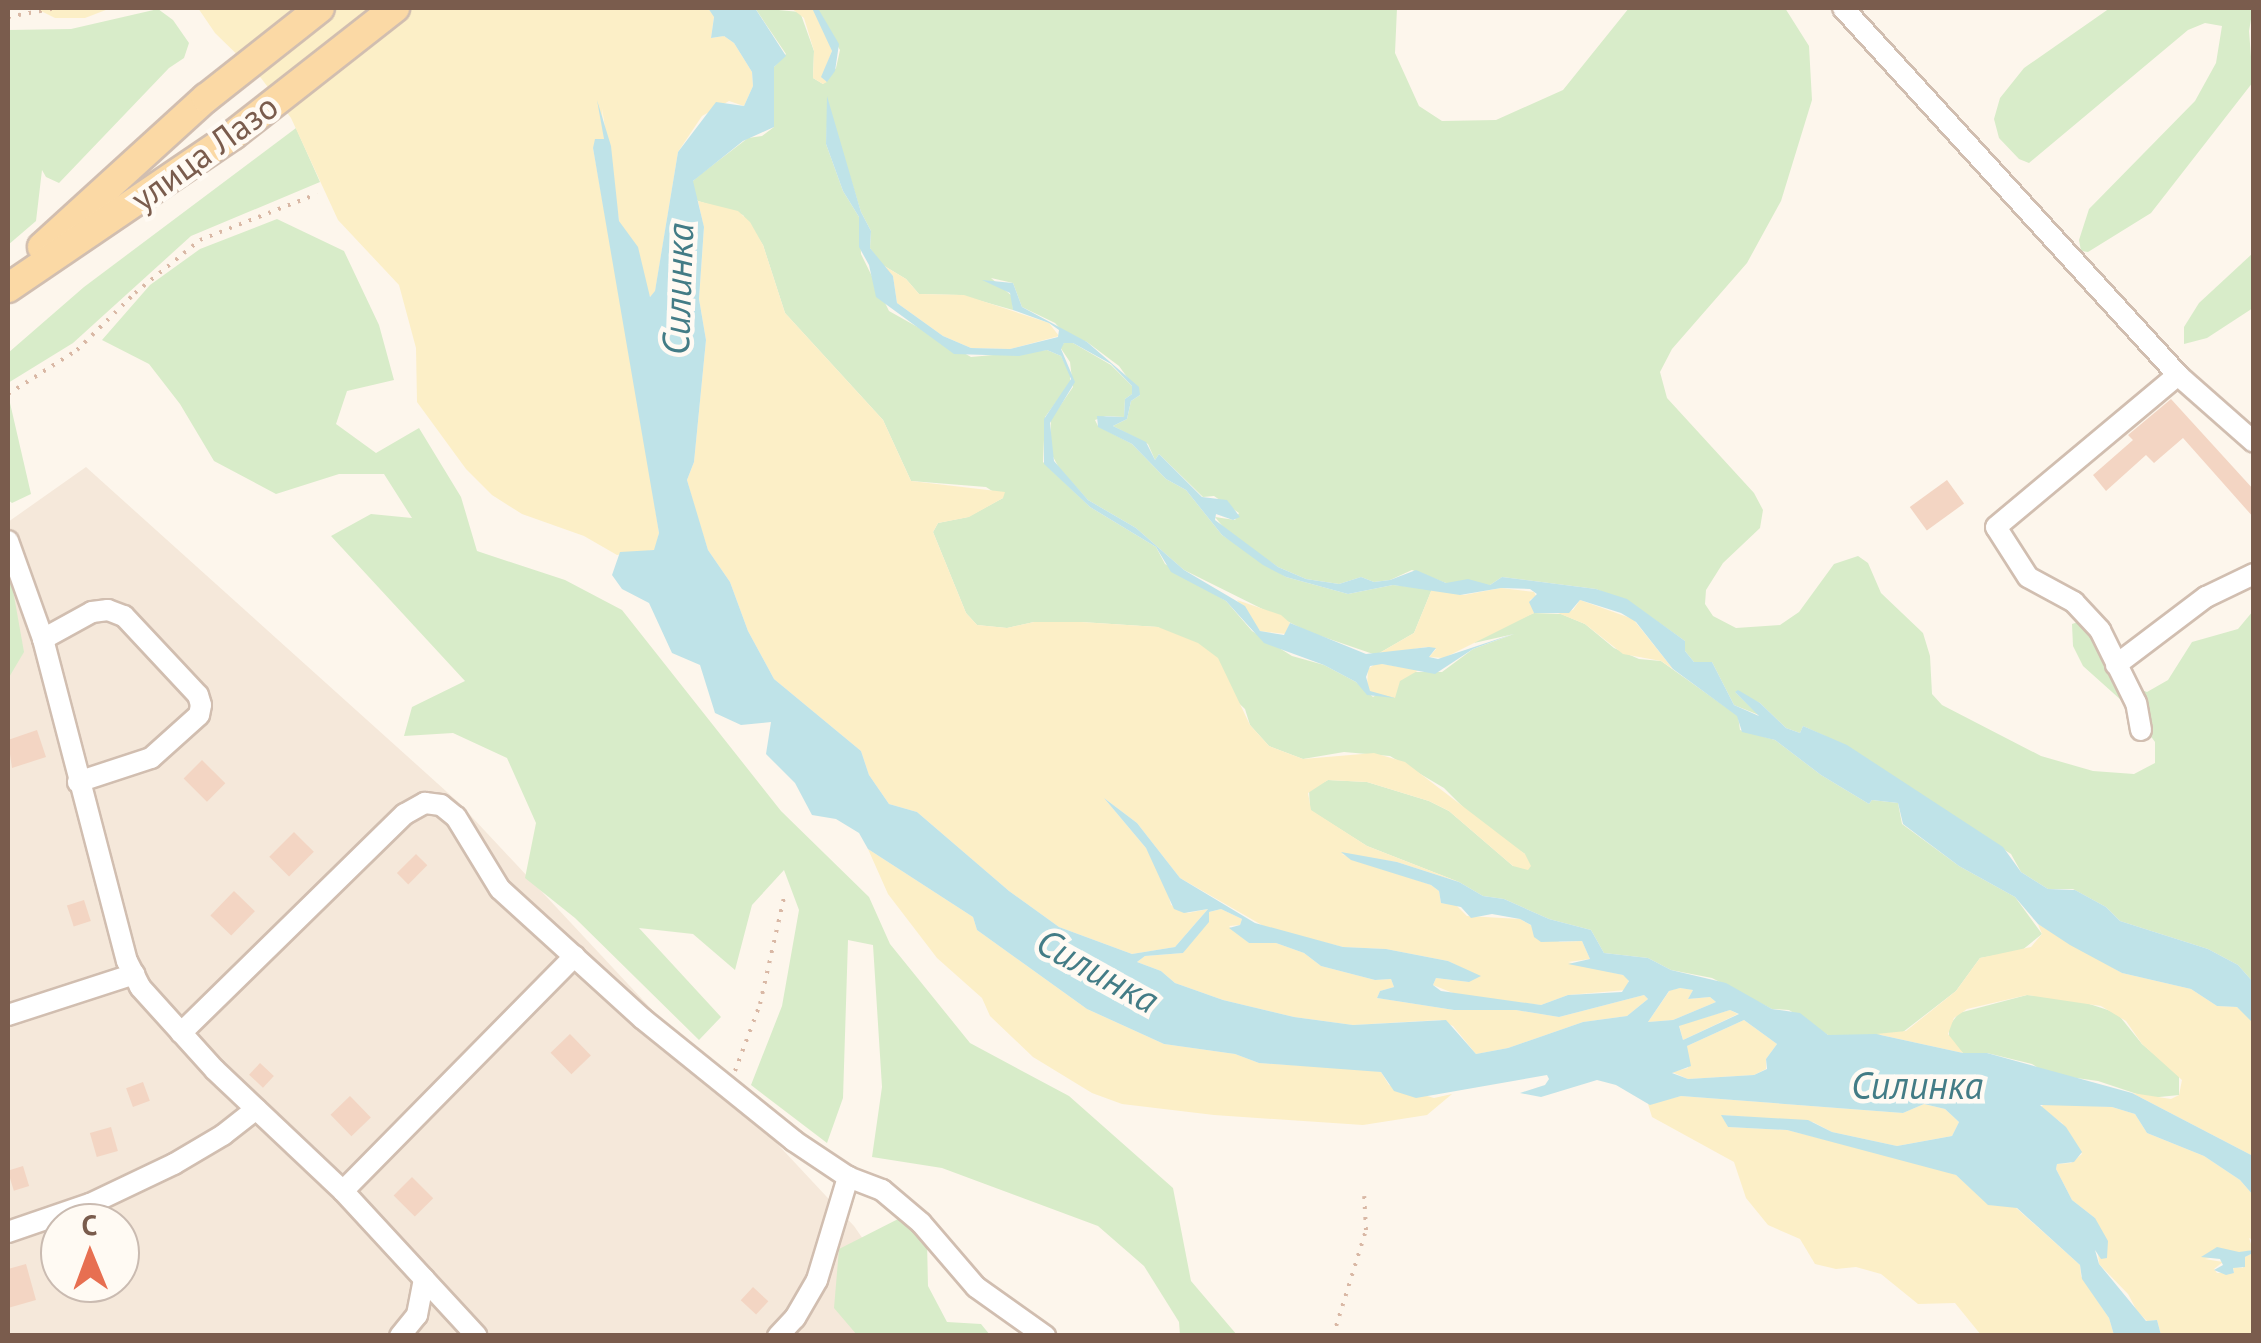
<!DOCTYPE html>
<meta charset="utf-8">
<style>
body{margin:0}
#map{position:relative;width:2261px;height:1343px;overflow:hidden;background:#fdf6ec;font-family:"PT Sans",sans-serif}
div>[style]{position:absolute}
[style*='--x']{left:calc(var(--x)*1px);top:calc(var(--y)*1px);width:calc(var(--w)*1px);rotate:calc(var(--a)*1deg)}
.residential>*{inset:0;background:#f5e8da}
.green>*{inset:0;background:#d8ecc9}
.sand>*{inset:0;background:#fcefc7}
.water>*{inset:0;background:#bfe3e8}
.building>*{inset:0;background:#f3d5c3;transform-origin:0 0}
.path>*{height:4px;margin-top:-2px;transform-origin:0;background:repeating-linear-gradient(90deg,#d9b8a5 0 2.5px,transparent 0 10.5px)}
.roads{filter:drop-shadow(2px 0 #d1beb0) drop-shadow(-2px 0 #d1beb0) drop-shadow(0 2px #d1beb0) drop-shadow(0 -2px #d1beb0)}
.minor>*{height:20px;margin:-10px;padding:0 10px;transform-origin:10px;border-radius:10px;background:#fff}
.major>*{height:28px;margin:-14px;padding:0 14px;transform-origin:14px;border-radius:14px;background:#fbd9a5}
span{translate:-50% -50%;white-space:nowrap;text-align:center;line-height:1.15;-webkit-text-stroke:9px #fffaf3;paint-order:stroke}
.street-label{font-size:35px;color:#7a5c4d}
.water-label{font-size:38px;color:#437c86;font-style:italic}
.frame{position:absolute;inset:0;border:10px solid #7a5c4d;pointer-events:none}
.north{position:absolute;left:40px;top:1203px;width:100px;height:100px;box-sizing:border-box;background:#fffaf3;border:2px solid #cabbb1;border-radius:50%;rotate:359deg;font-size:28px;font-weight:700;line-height:40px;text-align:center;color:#7a5c4d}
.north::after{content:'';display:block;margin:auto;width:35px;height:45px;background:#e76f51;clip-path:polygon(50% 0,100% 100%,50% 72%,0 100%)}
</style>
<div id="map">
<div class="residential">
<div style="clip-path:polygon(evenodd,86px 467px,457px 801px,854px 1226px,929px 1335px,8px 1335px,8px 522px,86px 467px,60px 1223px,120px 1223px,120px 1283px,60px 1283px,60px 1223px)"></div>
</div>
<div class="green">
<div style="clip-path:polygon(755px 8px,800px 12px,814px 51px,813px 78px,823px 84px,836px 68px,840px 50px,816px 8px,1397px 8px,1395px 53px,1419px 106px,1442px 121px,1496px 120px,1563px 90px,1629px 8px,1785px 8px,1809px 46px,1812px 100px,1781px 201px,1747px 263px,1672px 349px,1660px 372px,1667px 398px,1754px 493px,1763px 510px,1760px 528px,1723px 563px,1706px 590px,1705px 604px,1713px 616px,1736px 628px,1780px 625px,1799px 612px,1834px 564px,1858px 556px,1868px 563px,1881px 593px,1923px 633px,1930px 656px,1932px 694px,1942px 705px,2041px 756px,2093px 771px,2134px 774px,2155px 763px,2155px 742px,2131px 709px,2083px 666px,2073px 646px,2072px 624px,2081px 621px,2093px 629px,2131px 686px,2147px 692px,2168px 680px,2192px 642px,2238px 629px,2253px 611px,2253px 982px,2238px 965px,2208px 949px,2120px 921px,2106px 907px,2073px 889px,2048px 889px,2021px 872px,2011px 854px,1825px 736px,1803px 726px,1800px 733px,1786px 728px,1760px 703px,1735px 692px,1759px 715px,1734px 705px,1712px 662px,1694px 662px,1685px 651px,1685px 641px,1634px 605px,1596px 589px,1502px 577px,1490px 585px,1446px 583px,1412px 570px,1390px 580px,1374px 582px,1361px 577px,1339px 584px,1306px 579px,1278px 567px,1228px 533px,1215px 517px,1235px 520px,1239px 513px,1214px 496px,1203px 497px,1159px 454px,1155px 460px,1148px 444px,1113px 426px,1127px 419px,1131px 401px,1140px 395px,1119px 366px,1087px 342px,1065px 334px,1055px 323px,1022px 307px,1013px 283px,991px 278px,1012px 296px,1013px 310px,960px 295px,919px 294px,906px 279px,881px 264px,870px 248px,871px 231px,861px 212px,828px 106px,826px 144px,843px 191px,859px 217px,861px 254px,889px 311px,971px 357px,1047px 350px,1061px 356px,1070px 373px,1070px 383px,1045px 417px,1043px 462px,1090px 507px,1156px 547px,1165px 564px,1226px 601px,1252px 631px,1292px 656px,1324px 665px,1356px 682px,1373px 697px,1413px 672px,1442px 672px,1473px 649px,1514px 634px,1474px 643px,1483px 635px,1534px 613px,1561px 614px,1585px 624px,1614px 648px,1639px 659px,1661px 661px,1738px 716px,1740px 730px,1775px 740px,1821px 775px,1869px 804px,1872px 800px,1898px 803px,1902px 824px,1959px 866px,2015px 897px,2042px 934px,2021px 951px,1980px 958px,1956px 991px,1903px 1032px,1855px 1038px,1828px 1035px,1789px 1010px,1772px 1009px,1712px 978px,1671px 970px,1648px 958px,1604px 953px,1591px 930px,1549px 919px,1504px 899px,1483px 896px,1459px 882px,1367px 846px,1310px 810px,1309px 790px,1328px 780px,1367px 782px,1429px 801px,1449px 811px,1513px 866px,1525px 854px,1482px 826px,1444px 788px,1390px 756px,1344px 752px,1303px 759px,1269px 746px,1250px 725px,1245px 709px,1158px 627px,1081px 622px,1034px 622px,1007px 628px,977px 625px,966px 613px,933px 532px,938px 523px,968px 517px,1003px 498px,986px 487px,911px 481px,883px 420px,785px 313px,763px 245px,743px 215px,698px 201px,693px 194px,693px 181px,701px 174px,748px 138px,762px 136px,774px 127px,774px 67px,786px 54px)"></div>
<div style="clip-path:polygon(2110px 8px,2253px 8px,2249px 31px,2253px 82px,2151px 213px,2088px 252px,2081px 251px,2079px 240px,2089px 209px,2195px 101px,2216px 63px,2222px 26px,2205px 23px,2188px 30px,2029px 163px,2019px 159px,1999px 138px,1994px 119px,2000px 98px,2024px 68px)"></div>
<div style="clip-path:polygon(158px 9px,173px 20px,189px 43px,184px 58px,169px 68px,59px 183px,46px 177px,42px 170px,36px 221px,8px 245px,8px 30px,71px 29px)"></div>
<div style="clip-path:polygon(296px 128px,320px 182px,191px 236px,73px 343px,8px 383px,8px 353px,84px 287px)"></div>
<div style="clip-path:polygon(277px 219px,344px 251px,379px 325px,394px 380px,347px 391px,336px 424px,376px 453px,419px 428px,461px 497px,477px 551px,565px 580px,622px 610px,781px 811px,869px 897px,890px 944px,970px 1043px,1069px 1096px,1173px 1188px,1191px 1281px,1237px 1335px,1180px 1335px,1179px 1322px,1144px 1266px,1098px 1226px,942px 1168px,872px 1157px,882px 1087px,873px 945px,848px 940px,843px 1098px,827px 1143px,751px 1085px,782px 1006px,799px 910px,784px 870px,752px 905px,735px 970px,693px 934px,639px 928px,721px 1017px,699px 1040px,575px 918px,525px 878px,536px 823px,507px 758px,453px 733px,404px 736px,412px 707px,465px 681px,331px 536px,371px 514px,412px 518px,384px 474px,339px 474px,276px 494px,214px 461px,180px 404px,149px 364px,102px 340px,150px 285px,200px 249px)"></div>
<div style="clip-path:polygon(2253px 253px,2253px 308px,2207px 338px,2184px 344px,2184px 327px,2199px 303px)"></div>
<div style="clip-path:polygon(1064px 343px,1073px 343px,1111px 365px,1132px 386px,1132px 394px,1125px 399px,1124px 417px,1106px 416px,1095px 420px,1098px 426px,1132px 444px,1166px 479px,1186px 490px,1222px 535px,1286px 577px,1348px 594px,1393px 585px,1432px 589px,1414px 633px,1376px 655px,1309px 632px,1184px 570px,1136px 528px,1088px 500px,1059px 468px,1050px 451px,1051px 419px,1073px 387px,1070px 362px,1060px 347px)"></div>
<div style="clip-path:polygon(10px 403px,31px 494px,12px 503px,8px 500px)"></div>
<div style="clip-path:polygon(8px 562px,24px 652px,8px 679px)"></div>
<div style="clip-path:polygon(2027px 995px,2071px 998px,2117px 1013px,2142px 1044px,2179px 1075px,2179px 1095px,2149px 1098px,2098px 1081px,2048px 1074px,2032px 1064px,1987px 1053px,1963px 1053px,1949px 1041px,1949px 1026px,1959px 1013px)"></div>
<div style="clip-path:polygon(906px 1215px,927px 1241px,928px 1286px,947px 1322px,981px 1324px,990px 1335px,857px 1335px,834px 1308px,839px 1249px)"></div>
</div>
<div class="sand">
<div style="clip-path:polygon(35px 8px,111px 8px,85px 18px,55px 18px)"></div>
<div style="clip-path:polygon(198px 8px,708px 8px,714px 16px,711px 38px,724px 36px,734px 43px,752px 72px,753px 86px,744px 106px,729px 101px,702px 116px,678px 152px,655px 292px,650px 297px,619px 221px,602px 108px,604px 139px,593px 148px,639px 403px,659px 533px,655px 550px,617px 555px,584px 536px,522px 514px,492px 495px,466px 469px,417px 402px,416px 348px,399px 285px,338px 220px,291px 118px,261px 78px,215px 33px)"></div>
<div style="clip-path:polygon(791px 8px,812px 8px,821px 21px,832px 51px,822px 77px,827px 82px,823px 84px,813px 78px,814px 51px,804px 18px)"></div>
<div style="clip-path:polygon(698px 201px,738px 211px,750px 222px,763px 245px,785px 313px,883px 420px,911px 481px,1005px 492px,1003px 498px,969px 517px,938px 523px,933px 532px,966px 613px,977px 625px,1007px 628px,1034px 622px,1081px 622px,1158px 627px,1198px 643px,1218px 658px,1250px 725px,1269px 746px,1303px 759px,1374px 753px,1405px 762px,1525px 854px,1531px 866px,1528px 870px,1513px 866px,1449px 811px,1429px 801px,1367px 782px,1328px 780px,1308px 793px,1311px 810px,1367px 846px,1459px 882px,1397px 862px,1341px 854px,1431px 885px,1439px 891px,1441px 903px,1456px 905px,1467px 916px,1520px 919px,1560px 942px,1582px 941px,1590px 959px,1568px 962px,1623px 975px,1629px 979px,1626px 990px,1568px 995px,1541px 1005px,1458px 995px,1433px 985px,1436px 978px,1469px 982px,1466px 970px,1448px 961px,1386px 949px,1343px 947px,1267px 928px,1180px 878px,1137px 823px,1104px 798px,1146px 848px,1165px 882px,1171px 905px,1188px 913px,1208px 909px,1175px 947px,1132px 954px,1059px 927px,1009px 891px,917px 812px,889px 804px,869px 775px,861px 751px,774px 679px,748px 631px,730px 582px,708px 550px,697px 516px,687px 480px,694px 462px,706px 340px,699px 299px,704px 228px)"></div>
<div style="clip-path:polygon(881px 264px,906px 279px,919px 294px,964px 295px,1049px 323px,1059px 336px,1010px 349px,971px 348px,943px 336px,897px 303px,893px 276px)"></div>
<div style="clip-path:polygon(1501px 588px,1534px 592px,1536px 596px,1530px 600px,1534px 613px,1444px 658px,1429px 657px,1436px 649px,1426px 647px,1376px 655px,1414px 633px,1432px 589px,1464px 595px)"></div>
<div style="clip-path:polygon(1237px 600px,1281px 615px,1290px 623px,1286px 634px,1260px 631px)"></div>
<div style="clip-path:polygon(1580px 600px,1633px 619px,1673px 669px,1661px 661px,1623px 654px,1585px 624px,1558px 613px,1573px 610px)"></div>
<div style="clip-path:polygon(1375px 664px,1382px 664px,1419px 670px,1400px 681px,1395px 698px,1370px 692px,1367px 687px,1368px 669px)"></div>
<div style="clip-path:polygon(868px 849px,973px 917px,977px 930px,1087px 1009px,1164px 1044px,1235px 1054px,1259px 1063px,1362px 1069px,1381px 1072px,1389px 1085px,1434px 1098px,1452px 1094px,1427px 1115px,1363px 1125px,1214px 1115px,1122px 1104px,1092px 1093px,1033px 1057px,990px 1016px,982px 998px,937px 958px,888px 894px)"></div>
<div style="clip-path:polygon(1221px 909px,1242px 919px,1240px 925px,1229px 926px,1249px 943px,1276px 943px,1304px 953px,1321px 966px,1375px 980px,1391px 979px,1394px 987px,1380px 991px,1377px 998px,1454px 1010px,1516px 1010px,1559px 1017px,1644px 995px,1648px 999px,1627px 1016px,1583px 1022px,1508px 1048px,1476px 1054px,1453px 1026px,1440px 1020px,1353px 1025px,1294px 1017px,1223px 1000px,1175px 983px,1161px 971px,1137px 962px,1145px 956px,1183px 953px,1209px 912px)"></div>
<div style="clip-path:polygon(2038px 924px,2122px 973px,2191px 989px,2217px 1006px,2237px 1007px,2251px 1019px,2253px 1156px,2132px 1093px,2171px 1099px,2179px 1095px,2182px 1080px,2142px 1044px,2126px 1021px,2101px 1006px,2027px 995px,1967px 1009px,1954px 1018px,1948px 1034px,1963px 1053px,1876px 1034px,1906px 1031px,1956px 991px,1980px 958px,2031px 947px,2042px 934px)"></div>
<div style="clip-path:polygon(1680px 988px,1693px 990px,1688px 999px,1710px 997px,1716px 1002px,1673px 1020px,1648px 1022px,1670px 990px)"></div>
<div style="clip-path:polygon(1730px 1010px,1738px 1014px,1683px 1040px,1679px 1025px)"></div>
<div style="clip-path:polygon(1744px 1020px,1777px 1044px,1766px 1059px,1766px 1069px,1754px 1075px,1688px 1079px,1672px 1072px,1688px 1068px,1687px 1046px)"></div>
<div style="clip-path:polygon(1681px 1096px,1903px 1113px,1924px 1104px,1945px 1109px,1959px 1122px,1952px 1136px,1897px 1146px,1832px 1132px,1813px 1122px,1722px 1115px,1728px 1127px,1787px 1130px,1942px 1169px,1956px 1175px,1989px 1205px,2014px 1206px,2080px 1265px,2081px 1276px,2109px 1318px,2114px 1335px,1981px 1335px,1955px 1303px,1918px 1304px,1881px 1274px,1856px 1267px,1836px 1269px,1815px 1264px,1800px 1239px,1768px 1225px,1746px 1198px,1734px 1162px,1652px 1117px,1648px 1104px)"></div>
<div style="clip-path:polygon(2044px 1103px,2112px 1107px,2135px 1114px,2147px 1133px,2204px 1156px,2240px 1180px,2253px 1195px,2253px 1240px,2249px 1238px,2253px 1250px,2205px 1259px,2223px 1262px,2214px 1269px,2217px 1273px,2234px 1273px,2233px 1267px,2243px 1268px,2245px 1257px,2253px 1253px,2253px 1335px,2161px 1335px,2157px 1320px,2147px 1321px,2137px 1311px,2128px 1294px,2099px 1264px,2095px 1218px,2072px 1200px,2056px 1169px,2057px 1164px,2071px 1163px,2082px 1154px,2062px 1123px,2041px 1108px)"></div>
</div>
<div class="water">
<div style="clip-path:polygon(evenodd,708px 8px,755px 8px,786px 56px,774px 67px,774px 127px,743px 141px,693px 181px,704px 227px,699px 299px,706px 340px,694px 462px,687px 480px,708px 550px,730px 582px,748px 631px,774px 679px,861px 751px,869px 775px,889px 804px,917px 812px,1009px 891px,1059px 927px,1132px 954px,1175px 947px,1208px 909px,1184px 913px,1174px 909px,1146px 848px,1104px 798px,1137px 823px,1180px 878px,1255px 923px,1343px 947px,1386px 949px,1448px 961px,1481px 976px,1469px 982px,1436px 978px,1433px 985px,1441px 991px,1541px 1005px,1568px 995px,1622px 992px,1629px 981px,1623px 975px,1568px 964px,1590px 959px,1582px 941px,1541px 942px,1534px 937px,1531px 925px,1520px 919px,1492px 914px,1471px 918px,1461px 907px,1441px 903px,1439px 891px,1431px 885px,1351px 860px,1341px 852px,1397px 862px,1459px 882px,1483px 896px,1504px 899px,1549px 919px,1591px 930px,1604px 953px,1648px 958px,1671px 970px,1726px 983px,1772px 1009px,1800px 1013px,1828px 1035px,1876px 1034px,1963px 1053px,1987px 1053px,2132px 1093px,2253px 1156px,2253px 1195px,2240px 1180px,2204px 1156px,2147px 1133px,2135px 1114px,2112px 1107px,2040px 1105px,2066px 1127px,2082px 1152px,2074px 1162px,2057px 1164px,2056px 1169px,2072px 1200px,2095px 1218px,2108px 1241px,2107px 1258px,2101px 1259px,2095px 1250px,2099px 1264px,2146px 1321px,2157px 1320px,2161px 1335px,2114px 1335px,2109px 1318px,2082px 1279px,2080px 1265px,2017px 1208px,1988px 1205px,1956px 1175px,1787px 1130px,1728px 1127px,1721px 1115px,1808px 1120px,1832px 1132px,1897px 1146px,1952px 1136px,1959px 1122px,1945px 1109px,1924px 1104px,1903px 1113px,1681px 1096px,1650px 1105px,1616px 1085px,1597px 1080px,1541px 1097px,1520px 1093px,1545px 1085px,1549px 1079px,1547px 1075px,1416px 1098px,1394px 1091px,1381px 1072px,1259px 1063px,1235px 1054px,1164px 1044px,1087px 1009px,977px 930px,973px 917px,868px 849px,859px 833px,836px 819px,812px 815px,795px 783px,766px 754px,771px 722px,741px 725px,715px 713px,700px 665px,672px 653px,649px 603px,622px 589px,612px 575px,620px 552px,654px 550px,659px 533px,593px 148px,595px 139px,604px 139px,597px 100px,611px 146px,619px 221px,638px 247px,650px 297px,655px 291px,678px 152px,716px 102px,744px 106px,753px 86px,752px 72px,734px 43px,724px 36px,711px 38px,714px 17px,708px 8px,1221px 909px,1242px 919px,1240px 925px,1229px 928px,1249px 943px,1276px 943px,1304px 953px,1321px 966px,1375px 980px,1391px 979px,1394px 987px,1380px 991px,1377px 998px,1454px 1010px,1516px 1010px,1559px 1017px,1644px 995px,1648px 999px,1627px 1016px,1583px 1022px,1508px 1048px,1476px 1054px,1446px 1020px,1353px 1025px,1294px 1017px,1223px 1000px,1175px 983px,1161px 971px,1137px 962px,1145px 956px,1183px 953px,1209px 922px,1209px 912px,1221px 909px,708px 8px,1680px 988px,1693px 990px,1688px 999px,1710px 997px,1716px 1002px,1673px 1020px,1648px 1022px,1669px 991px,1680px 988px,708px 8px,1730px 1010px,1739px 1014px,1683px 1040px,1679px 1026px,1730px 1010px,708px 8px,1744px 1020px,1777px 1044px,1766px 1059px,1767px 1069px,1754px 1075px,1688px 1079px,1672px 1073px,1691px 1066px,1687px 1046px,1744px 1020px)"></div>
<div style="clip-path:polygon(812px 8px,819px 10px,839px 44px,835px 71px,827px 82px,821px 77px,832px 51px)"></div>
<div style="clip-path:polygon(827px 96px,861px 212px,871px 231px,870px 248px,893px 276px,897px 303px,943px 336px,971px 348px,1010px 349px,1058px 337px,1059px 330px,1049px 323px,1013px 310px,1010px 293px,982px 280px,1013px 283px,1022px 307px,1087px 342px,1139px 387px,1140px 395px,1131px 401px,1127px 419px,1113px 426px,1146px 442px,1155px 460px,1159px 454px,1202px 497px,1227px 500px,1240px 517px,1233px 520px,1216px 514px,1215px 520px,1278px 567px,1306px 579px,1339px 584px,1361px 577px,1374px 582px,1390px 580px,1416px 570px,1446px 583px,1468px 579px,1490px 585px,1502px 577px,1596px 589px,1627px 599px,1685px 641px,1685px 651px,1694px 662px,1712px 662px,1734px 705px,1759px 716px,1735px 692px,1738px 690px,1760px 703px,1786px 728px,1800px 733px,1803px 726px,1847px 745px,2003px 847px,2021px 872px,2048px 889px,2075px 890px,2106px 907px,2120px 921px,2208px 949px,2238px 965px,2253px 982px,2253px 1023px,2237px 1007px,2217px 1006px,2191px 989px,2122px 973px,2070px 945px,2038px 924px,2015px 897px,1959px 866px,1903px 824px,1898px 803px,1872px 800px,1869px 804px,1821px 775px,1775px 740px,1742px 732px,1737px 716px,1673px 669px,1636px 622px,1621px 613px,1580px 600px,1569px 613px,1534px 613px,1529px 602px,1537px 594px,1530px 589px,1501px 588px,1460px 595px,1393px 585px,1348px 594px,1286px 577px,1263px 565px,1222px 535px,1186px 490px,1166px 479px,1132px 444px,1098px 427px,1097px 416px,1124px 417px,1125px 399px,1132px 394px,1132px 386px,1111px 364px,1073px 343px,1064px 343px,1061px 349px,1075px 382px,1050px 423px,1054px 461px,1088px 500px,1136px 528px,1184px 570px,1245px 606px,1260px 631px,1284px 635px,1290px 623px,1366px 654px,1429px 647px,1436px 648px,1429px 657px,1438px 659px,1516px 633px,1473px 649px,1435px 674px,1382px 664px,1370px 666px,1366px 677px,1370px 691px,1395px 698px,1367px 695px,1356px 682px,1324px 665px,1264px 643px,1226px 601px,1171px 572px,1156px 547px,1090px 507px,1044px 464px,1044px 419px,1071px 379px,1061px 356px,1047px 350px,1019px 356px,954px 354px,876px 297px,869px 265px,859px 247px,859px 217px,843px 191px,826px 144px)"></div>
<div style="clip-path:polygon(2217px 1247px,2239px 1252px,2253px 1250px,2253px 1253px,2245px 1257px,2245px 1267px,2233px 1268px,2234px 1273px,2226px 1275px,2214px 1270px,2223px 1265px,2220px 1259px,2201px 1257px)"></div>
</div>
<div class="building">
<div style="clip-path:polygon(2171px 399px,2254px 490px,2254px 518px,2183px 438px,2154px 463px,2146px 455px,2106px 491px,2093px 475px,2133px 440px,2128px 435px)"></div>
<div style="left:1947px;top:480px;width:29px;height:46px;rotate:54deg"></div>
<div style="clip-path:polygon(37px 730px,46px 757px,12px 768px,8px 740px)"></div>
<div style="left:202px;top:760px;width:33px;height:26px;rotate:45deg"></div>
<div style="left:294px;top:832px;width:28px;height:35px;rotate:45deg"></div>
<div style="left:416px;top:854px;width:16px;height:27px;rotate:45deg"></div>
<div style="left:234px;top:891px;width:29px;height:34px;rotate:44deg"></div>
<div style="left:84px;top:900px;width:22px;height:18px;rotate:72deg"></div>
<div style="left:570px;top:1034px;width:30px;height:27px;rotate:46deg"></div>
<div style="left:260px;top:1063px;width:19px;height:16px;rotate:43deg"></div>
<div style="left:143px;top:1082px;width:20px;height:18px;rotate:70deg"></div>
<div style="left:350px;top:1096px;width:30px;height:27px;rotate:46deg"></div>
<div style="left:111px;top:1127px;width:25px;height:22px;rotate:74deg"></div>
<div style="left:23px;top:1166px;width:21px;height:16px;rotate:73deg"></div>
<div style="left:412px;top:1177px;width:30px;height:26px;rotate:45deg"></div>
<div style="clip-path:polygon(26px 1264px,36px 1300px,8px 1308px,8px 1269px)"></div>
<div style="left:753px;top:1287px;width:21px;height:18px;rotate:43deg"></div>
</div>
<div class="path">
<div style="--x:8;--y:17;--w:49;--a:-10.6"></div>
<div style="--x:8;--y:394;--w:82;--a:-32.5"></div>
<div style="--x:77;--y:350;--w:81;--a:-44.5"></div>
<div style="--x:135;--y:293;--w:84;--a:-39.2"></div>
<div style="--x:200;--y:240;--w:126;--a:-21.5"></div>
<div style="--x:735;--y:1071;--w:72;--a:-69.5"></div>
<div style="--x:760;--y:1004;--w:114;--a:-77.3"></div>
<div style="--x:1333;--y:1336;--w:111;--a:-72.7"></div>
<div style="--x:1366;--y:1230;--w:34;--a:-93"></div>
</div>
<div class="roads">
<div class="minor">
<div style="--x:1843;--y:8;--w:497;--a:47.6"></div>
<div style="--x:2178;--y:375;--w:101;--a:41.4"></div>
<div style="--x:8;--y:541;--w:104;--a:70.3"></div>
<div style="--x:43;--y:639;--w:333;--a:75.4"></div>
<div style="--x:127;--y:961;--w:29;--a:63"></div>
<div style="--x:140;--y:987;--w:112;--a:47.9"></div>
<div style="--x:215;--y:1070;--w:176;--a:43.4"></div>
<div style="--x:343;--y:1191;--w:197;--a:47.3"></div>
<div style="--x:43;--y:639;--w:56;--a:-28.9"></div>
<div style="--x:92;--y:612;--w:16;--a:-7"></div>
<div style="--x:108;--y:610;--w:17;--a:21"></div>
<div style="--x:124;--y:616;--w:108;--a:46.9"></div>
<div style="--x:198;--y:695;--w:10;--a:73"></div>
<div style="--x:201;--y:705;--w:10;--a:101"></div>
<div style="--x:199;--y:715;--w:64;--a:138.1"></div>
<div style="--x:151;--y:758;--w:77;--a:161.8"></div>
<div style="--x:2116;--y:665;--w:113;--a:-37.1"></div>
<div style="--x:2206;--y:597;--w:53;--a:-25.6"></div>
<div style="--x:2141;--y:730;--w:27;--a:-100"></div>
<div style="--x:2136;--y:703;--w:81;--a:-116.3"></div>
<div style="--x:2100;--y:630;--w:38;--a:-133"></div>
<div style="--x:2074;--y:602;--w:52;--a:-151.5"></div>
<div style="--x:2028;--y:577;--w:59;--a:-122.6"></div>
<div style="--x:1996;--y:527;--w:237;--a:-39.9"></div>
<div style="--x:8;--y:1015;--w:133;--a:-18"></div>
<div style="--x:181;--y:1033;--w:313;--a:-44.4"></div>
<div style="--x:405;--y:814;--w:23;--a:-29"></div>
<div style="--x:425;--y:803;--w:16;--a:7"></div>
<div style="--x:441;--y:805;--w:19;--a:39"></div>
<div style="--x:456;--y:817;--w:84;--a:58.6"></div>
<div style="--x:500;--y:889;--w:193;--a:42.3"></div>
<div style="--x:643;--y:1019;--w:194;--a:38.9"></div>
<div style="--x:794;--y:1141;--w:65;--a:33.7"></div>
<div style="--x:848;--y:1177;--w:36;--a:21"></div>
<div style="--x:882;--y:1190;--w:51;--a:40.2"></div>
<div style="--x:921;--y:1223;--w:84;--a:49.3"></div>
<div style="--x:976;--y:1287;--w:85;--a:35.4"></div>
<div style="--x:343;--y:1191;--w:330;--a:-45.4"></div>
<div style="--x:8;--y:1232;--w:87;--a:-18.9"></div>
<div style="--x:90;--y:1204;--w:93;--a:-25.5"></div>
<div style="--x:174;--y:1164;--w:57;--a:-30.6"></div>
<div style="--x:223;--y:1135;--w:42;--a:-38.2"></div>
<div style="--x:400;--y:1336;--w:27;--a:-51"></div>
<div style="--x:417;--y:1315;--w:37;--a:-79"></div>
<div style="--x:778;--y:1336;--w:25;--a:-47"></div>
<div style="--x:795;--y:1318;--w:44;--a:-59.9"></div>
<div style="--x:817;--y:1280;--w:108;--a:-73.2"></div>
</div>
<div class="major">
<div style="--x:42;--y:247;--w:222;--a:-42.3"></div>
<div style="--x:206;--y:98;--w:145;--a:-38.3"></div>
<div style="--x:8;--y:288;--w:272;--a:-34.2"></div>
<div style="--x:233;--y:135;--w:206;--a:-38.1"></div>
</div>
</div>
<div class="street-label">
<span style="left:204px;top:152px;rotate:-36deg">улица Лазо</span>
</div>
<div class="water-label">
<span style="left:677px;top:289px;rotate:-88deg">Силинка</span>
<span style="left:1098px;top:970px;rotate:29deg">Силинка</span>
<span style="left:1917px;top:1085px">Силинка</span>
</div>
<div class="frame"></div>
<div class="north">С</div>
</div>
